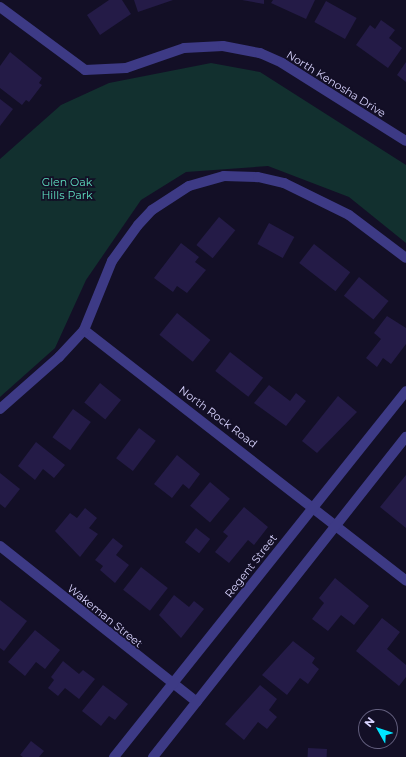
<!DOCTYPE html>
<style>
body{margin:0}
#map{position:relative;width:406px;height:757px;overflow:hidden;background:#130f26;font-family:Montserrat,sans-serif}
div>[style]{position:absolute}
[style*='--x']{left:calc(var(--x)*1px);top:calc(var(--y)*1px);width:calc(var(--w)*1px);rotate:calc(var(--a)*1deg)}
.green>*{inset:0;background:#12302f}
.building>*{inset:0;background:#241b47;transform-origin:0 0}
.minor>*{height:10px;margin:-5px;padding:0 5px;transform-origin:5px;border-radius:5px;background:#3d3a85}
span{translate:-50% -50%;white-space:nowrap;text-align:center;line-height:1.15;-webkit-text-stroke:3.5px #130f26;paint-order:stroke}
.street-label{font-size:11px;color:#d9d4ff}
.park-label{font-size:11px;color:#5fe0c0}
.north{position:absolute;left:358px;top:709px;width:40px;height:40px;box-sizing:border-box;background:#130f26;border:1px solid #625e7d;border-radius:50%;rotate:309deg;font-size:11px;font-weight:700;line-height:16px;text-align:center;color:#d9d4ff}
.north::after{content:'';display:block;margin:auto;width:14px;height:18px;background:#00e5ff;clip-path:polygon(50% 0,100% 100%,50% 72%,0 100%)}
</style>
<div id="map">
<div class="green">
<div style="clip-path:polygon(211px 63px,260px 72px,406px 165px,406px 243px,349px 197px,268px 166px,186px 172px,141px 200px,86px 280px,55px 348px,0 397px,0 159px,61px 105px,109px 83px)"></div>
</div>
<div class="building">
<div style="clip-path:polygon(122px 0,131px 14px,100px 35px,87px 15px,109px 0)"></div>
<div style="clip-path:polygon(134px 0,173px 0,138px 12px)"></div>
<div style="clip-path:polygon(242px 0,264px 0,264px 4px)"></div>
<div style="clip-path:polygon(273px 0,315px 0,306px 19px,271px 3px)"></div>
<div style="left:326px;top:1px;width:35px;height:24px;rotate:29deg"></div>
<div style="clip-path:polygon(381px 20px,395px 30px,389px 38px,402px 48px,388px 68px,356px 45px,370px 25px,375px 29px)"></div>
<div style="clip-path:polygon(10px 52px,42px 78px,39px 83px,42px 85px,29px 102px,26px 100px,22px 105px,0 88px,0 66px)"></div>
<div style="clip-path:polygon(406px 62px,406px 82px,397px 75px)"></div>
<div style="clip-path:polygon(0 99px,13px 109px,0 126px)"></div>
<div style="left:219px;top:217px;width:21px;height:36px;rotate:39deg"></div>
<div style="left:269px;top:223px;width:29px;height:24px;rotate:29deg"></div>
<div style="clip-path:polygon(181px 243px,199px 257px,195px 262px,206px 270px,187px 293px,177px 286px,173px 292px,154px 278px)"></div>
<div style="left:314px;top:244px;width:46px;height:24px;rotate:38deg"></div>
<div style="left:359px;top:277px;width:38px;height:24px;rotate:39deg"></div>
<div style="left:177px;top:313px;width:43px;height:28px;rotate:39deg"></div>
<div style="clip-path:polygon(387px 316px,406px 328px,406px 344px,391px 364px,383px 358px,377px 367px,366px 358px,381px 339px,374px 333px)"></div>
<div style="left:230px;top:352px;width:42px;height:24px;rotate:38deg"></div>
<div style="left:100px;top:383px;width:27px;height:25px;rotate:39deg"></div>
<div style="clip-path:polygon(269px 385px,290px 401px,296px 393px,306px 401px,286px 426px,254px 403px)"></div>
<div style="clip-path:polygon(338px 396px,357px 412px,317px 453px,302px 441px)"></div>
<div style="left:73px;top:409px;width:22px;height:35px;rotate:36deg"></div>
<div style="left:139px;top:428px;width:21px;height:38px;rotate:37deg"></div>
<div style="clip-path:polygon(36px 442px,65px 465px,54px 478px,43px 469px,35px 480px,18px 466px)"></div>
<div style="clip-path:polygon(177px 455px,200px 474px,189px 489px,183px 484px,172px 498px,154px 484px)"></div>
<div style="clip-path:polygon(0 473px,20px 489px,5px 508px,0 504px)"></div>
<div style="clip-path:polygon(406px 475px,406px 528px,380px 507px)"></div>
<div style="left:210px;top:482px;width:26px;height:31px;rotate:40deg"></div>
<div style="clip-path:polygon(244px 507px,268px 527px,254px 545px,248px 540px,229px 563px,215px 552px,228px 536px,223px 532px)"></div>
<div style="clip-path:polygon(85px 508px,97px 518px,89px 528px,98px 534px,80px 557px,55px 531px,70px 513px,77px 518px)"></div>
<div style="left:196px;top:528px;width:18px;height:18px;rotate:38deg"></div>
<div style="clip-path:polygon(113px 538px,123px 546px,116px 555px,129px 565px,115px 583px,100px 570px,103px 566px,95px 560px)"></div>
<div style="left:141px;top:567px;width:34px;height:29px;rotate:38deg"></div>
<div style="clip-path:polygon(335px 578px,369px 606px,354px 625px,341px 615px,328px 631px,312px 619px,324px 603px,319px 598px)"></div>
<div style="clip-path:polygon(174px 595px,189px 607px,194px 601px,204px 609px,181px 638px,159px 615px)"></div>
<div style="clip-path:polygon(0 600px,27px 621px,4px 651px,0 648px)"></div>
<div style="clip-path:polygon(382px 618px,400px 632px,387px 649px,406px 665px,406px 677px,399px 686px,356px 651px)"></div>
<div style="clip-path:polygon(35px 630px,60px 650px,45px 669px,36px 662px,25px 676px,8px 662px)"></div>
<div style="clip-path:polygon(293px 641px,315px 658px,312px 663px,319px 669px,308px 684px,300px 678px,287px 695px,262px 675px)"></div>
<div style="clip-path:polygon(63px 661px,79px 674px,83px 670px,95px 679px,79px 699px,65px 688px,58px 696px,48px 688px,54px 680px,51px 677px)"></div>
<div style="clip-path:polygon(103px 685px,128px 704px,115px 720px,109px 716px,101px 726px,82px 711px)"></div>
<div style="clip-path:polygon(260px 685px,277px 699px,269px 710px,277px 717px,267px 729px,258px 722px,244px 740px,225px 724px)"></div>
<div style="clip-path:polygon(31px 741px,44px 751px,39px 757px,23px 757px,20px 755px)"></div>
<div style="left:308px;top:748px;width:19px;height:9px;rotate:3deg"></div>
</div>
<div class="minor">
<div style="--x:0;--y:7;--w:106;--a:36.5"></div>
<div style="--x:85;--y:70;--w:41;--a:-2.8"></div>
<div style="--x:126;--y:68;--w:61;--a:-19"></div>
<div style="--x:184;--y:48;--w:39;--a:-3"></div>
<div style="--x:223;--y:46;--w:38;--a:11"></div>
<div style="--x:260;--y:53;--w:24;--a:24"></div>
<div style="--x:282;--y:63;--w:146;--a:32.2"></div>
<div style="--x:84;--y:330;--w:408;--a:37.9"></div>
<div style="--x:0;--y:409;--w:79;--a:-41.4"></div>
<div style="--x:59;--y:357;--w:37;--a:-47"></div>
<div style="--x:84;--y:330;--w:74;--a:-67.9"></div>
<div style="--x:112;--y:261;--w:44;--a:-54.2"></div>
<div style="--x:138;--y:225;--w:21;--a:-47"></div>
<div style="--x:152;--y:210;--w:44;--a:-33"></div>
<div style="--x:189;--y:186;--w:36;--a:-16"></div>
<div style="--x:224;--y:176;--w:34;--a:2"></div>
<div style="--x:258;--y:177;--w:27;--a:13"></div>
<div style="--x:284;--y:183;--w:72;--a:26.2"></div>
<div style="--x:349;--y:215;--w:71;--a:37"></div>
<div style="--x:0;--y:546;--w:251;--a:38.4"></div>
<div style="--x:114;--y:757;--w:468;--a:-51.4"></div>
<div style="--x:153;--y:757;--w:408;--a:-51.7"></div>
</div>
<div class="street-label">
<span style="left:336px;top:84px;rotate:32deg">North Kenosha Drive</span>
<span style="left:218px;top:417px;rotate:37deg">North Rock Road</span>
<span style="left:251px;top:566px;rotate:-52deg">Regent Street</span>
<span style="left:105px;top:616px;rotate:39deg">Wakeman Street</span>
</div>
<div class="park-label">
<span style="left:67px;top:189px">Glen Oak<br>Hills Park</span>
</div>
<div class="north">N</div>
</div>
